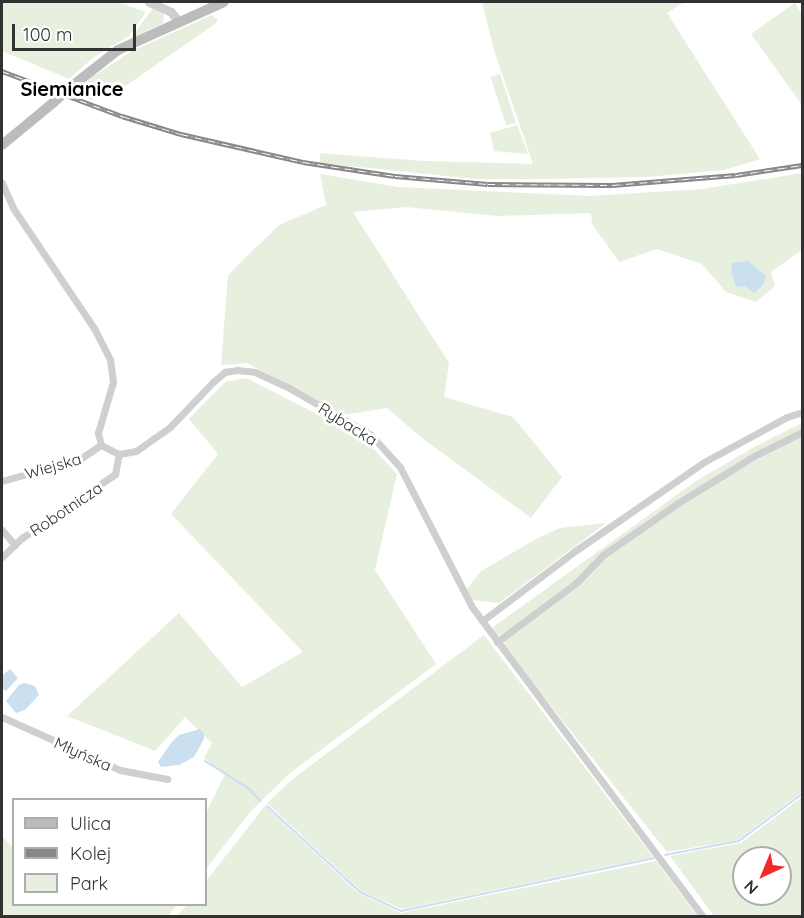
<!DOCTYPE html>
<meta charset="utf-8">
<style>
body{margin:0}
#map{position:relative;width:804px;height:918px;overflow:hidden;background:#fff;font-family:Quicksand,sans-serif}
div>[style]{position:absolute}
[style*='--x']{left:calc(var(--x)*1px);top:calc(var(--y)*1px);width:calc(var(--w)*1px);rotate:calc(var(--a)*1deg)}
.green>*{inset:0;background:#e7efdf;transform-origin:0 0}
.water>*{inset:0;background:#cadff0}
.stream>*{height:2px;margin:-1px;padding:0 1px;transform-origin:1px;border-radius:1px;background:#cadff0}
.minor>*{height:7px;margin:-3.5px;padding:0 3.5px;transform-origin:3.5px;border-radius:3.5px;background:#cfcfcf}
.tertiary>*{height:9px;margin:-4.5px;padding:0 4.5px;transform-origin:4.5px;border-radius:4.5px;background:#cfcfcf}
.secondary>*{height:10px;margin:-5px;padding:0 5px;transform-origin:5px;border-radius:5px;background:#bcbcbc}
.rail>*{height:4.5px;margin-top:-2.25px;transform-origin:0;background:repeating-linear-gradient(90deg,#fff 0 7px,#878787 0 14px);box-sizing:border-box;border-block:2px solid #878787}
.secondary-bridge>*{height:10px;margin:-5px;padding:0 5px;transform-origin:5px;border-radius:5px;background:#bcbcbc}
span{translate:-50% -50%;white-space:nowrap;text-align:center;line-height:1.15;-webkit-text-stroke:6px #fff;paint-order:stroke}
.street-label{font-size:16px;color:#323232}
.quarter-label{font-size:20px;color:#000;font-weight:700}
.frame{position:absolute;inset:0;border:3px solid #323232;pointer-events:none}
.legend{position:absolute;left:12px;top:798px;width:195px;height:108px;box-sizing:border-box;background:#fff;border:2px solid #adadad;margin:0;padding:8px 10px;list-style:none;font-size:18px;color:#323232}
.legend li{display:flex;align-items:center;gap:12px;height:30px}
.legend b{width:30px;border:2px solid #adadad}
.north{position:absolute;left:732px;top:846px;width:60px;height:60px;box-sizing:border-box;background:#fff;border:2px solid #adadad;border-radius:50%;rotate:224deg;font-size:16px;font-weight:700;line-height:24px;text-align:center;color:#323232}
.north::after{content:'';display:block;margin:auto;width:21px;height:27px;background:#f4282b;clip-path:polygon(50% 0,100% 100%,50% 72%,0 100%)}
.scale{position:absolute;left:12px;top:24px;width:124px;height:27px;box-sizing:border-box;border:3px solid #323232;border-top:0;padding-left:8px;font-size:18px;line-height:21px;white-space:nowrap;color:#323232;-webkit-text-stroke:4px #fff;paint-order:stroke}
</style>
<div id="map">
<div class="green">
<div style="clip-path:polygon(2px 2px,117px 2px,146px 12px,129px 36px,94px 57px,69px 79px,2px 51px)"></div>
<div style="clip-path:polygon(482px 2px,684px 2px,667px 13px,760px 159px,725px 170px,646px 177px,546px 179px,475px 179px,320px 163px,320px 153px,423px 161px,533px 164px,495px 53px)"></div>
<div style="clip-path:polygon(795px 3px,802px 14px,802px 105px,751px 34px)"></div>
<div style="clip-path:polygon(153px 8px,164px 14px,163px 23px,130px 39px)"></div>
<div style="clip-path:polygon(212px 15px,218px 20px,215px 24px,121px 89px,91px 100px,74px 93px,92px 77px,132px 51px)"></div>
<div style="left:500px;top:74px;width:51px;height:10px;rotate:72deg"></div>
<div style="clip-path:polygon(517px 125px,528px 154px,494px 151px,490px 133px)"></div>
<div style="clip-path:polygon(802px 173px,802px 250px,771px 272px,775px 286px,756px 302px,726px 292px,702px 264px,657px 249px,619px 262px,592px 224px,591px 213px,497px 216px,406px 207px,353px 212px,449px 363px,444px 397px,513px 417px,562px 477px,531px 518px,422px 438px,387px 408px,343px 415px,247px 363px,221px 365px,228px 275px,279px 225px,326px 205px,320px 174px,398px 187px,590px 196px,702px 189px)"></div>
<div style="clip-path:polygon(246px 378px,348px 430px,366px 441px,397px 474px,375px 570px,436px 664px,290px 773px,250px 812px,206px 869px,206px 813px,225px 774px,204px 758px,212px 743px,185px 717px,155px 751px,67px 716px,179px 613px,242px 687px,303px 652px,171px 514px,218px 454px,189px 419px,225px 382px)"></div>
<div style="clip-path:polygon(802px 423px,802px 430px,600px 555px,574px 581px,501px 636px,496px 634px,493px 628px,496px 625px,696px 481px,756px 446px)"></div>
<div style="clip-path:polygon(802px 435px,802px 792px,738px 840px,667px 852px,504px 647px,505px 639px,597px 562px,690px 497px)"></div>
<div style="clip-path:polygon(606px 523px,499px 603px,472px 600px,466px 590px,481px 571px,538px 538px,560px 528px)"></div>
<div style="clip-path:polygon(484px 635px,653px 857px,402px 909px,361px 891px,267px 803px,294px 778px)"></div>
<div style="clip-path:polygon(evenodd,802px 797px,802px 916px,714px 916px,670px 856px,741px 843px,802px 797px,744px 858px,780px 858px,780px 894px,744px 894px,744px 858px)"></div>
<div style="clip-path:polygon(265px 806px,358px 893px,401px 913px,656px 861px,697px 916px,177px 916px,187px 905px,206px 904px,206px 881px)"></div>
<div style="clip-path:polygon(2px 836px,13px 848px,14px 904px,177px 905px,168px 916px,2px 916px)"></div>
</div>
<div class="water">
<div style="clip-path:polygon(748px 261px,766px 276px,763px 285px,754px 293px,745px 286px,736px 287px,731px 270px,732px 263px)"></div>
<div style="clip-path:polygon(10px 669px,18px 678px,6px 691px,2px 688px,2px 676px)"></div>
<div style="clip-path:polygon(24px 683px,35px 686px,39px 695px,25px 710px,16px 713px,6px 701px,19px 685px)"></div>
<div style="clip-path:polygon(200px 729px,204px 733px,204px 739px,194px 757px,179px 765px,161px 767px,158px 762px,171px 743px,179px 735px)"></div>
</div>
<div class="stream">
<div style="--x:205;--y:761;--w:51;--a:32.1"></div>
<div style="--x:248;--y:788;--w:18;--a:45"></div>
<div style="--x:267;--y:806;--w:127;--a:42.8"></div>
<div style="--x:360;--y:892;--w:45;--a:24.9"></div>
<div style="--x:401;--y:911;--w:258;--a:-11.8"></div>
<div style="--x:665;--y:855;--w:75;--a:-10.7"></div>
<div style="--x:739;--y:841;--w:79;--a:-36.7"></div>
</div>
<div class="minor">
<div style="--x:2;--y:183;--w:27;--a:66"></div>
<div style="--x:13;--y:208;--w:145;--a:56"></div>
<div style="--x:94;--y:328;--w:36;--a:63"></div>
<div style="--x:110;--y:360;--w:22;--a:82"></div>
<div style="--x:113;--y:382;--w:53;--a:106.4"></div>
<div style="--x:98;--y:433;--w:12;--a:76"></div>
<div style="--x:101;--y:445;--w:20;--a:27"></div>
<div style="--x:119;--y:454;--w:17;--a:-10"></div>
<div style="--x:136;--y:451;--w:42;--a:-35.2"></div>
<div style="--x:170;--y:427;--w:62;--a:-46.3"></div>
<div style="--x:213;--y:382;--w:16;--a:-40"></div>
<div style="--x:225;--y:372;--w:12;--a:-9"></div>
<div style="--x:237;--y:370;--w:18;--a:6"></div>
<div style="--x:255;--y:372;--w:40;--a:25"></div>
<div style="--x:291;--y:389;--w:92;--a:29.9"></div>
<div style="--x:371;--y:435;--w:43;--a:47.8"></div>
<div style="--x:400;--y:467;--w:157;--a:62.8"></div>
<div style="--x:472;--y:607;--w:385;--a:53.3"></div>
<div style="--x:2;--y:481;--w:81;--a:-15.8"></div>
<div style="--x:80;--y:459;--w:25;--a:-34"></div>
<div style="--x:2;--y:530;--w:20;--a:49"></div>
<div style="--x:2;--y:557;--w:28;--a:-44"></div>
<div style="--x:22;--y:538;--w:113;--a:-34.5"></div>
<div style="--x:115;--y:474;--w:20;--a:-79"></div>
<div style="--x:482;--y:621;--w:116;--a:-37"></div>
<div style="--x:575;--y:551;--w:157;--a:-34.6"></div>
<div style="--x:704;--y:462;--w:94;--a:-28.5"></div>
<div style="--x:787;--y:417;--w:16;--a:-18"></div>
<div style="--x:497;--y:642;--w:99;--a:-36.8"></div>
<div style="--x:576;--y:583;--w:39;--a:-46"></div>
<div style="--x:603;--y:555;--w:91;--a:-34.7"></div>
<div style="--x:678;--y:503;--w:89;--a:-31.7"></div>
<div style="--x:754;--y:456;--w:54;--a:-26.6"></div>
<div style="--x:2;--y:717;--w:129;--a:24.2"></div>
<div style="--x:120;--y:770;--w:48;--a:10.8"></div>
</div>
<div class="tertiary">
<div style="--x:149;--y:2;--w:24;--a:24"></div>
<div style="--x:171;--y:12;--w:13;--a:51"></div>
</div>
<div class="secondary">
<div style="--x:67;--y:90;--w:65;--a:-38.1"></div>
<div style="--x:118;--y:50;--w:116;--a:-24.4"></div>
<div style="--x:2;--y:145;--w:67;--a:-39.6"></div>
</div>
<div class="rail">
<div style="--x:2;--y:71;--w:128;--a:20.6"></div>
<div style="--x:122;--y:116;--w:62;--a:17"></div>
<div style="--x:181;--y:134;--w:125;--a:12.9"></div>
<div style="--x:303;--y:162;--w:93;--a:8.7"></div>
<div style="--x:395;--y:176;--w:93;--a:4.9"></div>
<div style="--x:488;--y:184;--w:124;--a:0.5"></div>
<div style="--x:612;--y:185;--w:124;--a:-4.6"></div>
<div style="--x:736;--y:175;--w:67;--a:-8.6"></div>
</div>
<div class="secondary-bridge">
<div style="--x:54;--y:102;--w:18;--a:-43"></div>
</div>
<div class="street-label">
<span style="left:348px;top:424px;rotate:32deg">Rybacka</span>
<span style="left:53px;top:466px;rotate:-16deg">Wiejska</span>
<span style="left:66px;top:509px;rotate:-34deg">Robotnicza</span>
<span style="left:83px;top:754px;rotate:24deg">Młyńska</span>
</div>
<div class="quarter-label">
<span style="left:72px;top:88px">Siemianice</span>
</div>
<div class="frame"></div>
<ul class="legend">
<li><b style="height:8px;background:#bcbcbc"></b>Ulica</li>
<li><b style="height:8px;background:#878787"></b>Kolej</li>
<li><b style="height:16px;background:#e7efdf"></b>Park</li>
</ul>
<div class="north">N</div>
<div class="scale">100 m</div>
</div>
